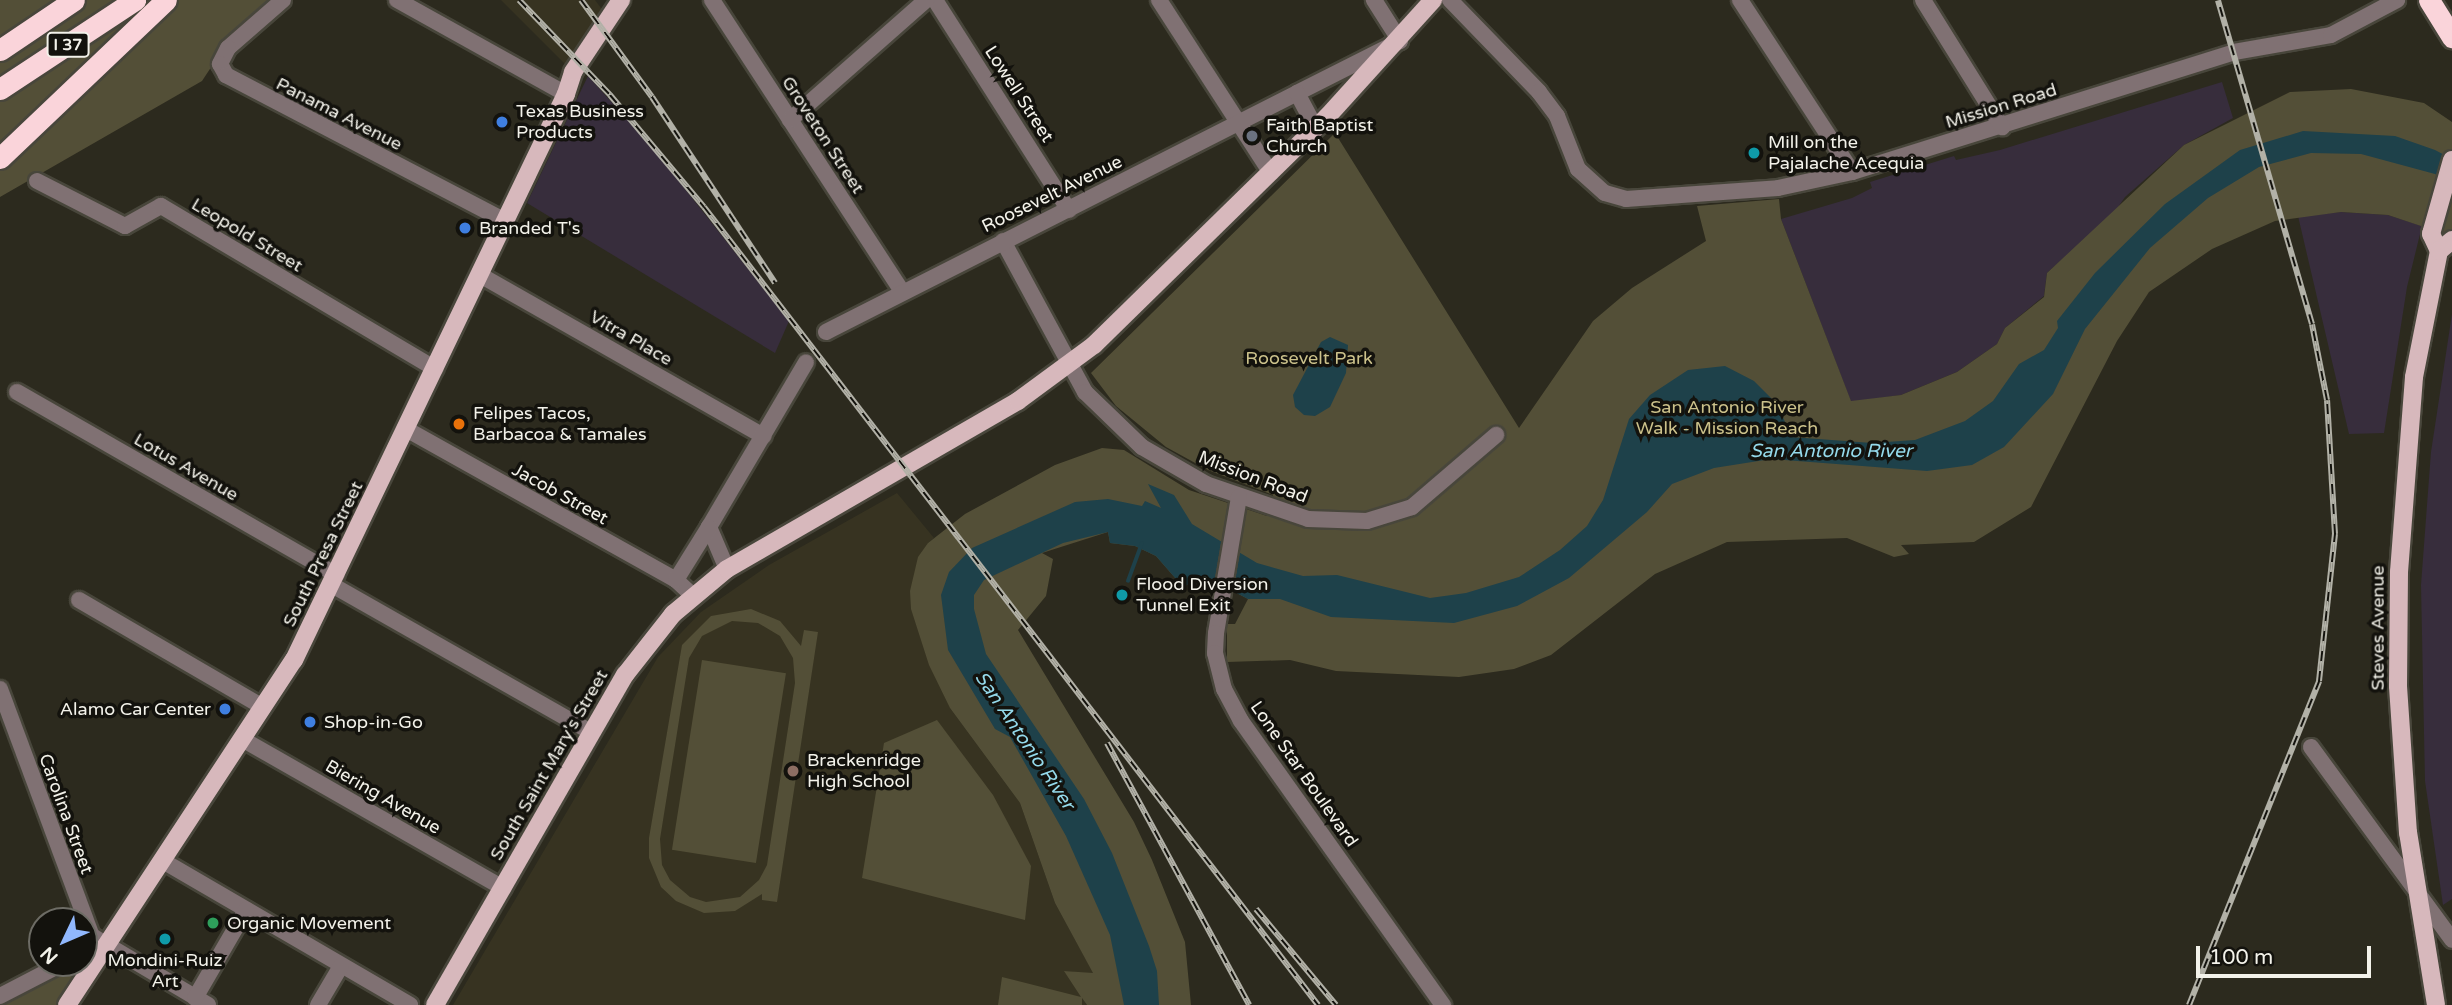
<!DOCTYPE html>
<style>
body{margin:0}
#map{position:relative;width:2452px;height:1005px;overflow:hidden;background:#2c2a1e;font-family:"Varela Round",sans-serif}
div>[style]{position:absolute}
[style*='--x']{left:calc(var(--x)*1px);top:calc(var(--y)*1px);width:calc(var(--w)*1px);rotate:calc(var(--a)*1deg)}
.built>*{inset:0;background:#373321}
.industrial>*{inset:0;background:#372d3c}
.green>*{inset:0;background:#534f37;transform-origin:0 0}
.water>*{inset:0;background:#1e414a}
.stream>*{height:3.5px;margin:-1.75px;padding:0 1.75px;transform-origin:1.75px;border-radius:1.75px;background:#1e414a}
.roads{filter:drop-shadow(2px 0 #48463b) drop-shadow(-2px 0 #48463b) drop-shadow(0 2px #48463b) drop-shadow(0 -2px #48463b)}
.minor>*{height:16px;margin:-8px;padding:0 8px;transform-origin:8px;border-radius:8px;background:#807173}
.major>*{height:18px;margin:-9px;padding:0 9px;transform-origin:9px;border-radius:9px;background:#d7b8bc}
.highway>*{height:21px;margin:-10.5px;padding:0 10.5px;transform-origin:10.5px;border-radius:10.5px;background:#fad4da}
.rail>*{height:6px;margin-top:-3px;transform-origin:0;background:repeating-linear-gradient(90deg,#13120d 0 10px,#b2b1a7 0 20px);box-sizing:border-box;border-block:2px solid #b2b1a7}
.dots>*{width:19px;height:19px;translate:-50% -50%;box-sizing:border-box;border:4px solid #13120d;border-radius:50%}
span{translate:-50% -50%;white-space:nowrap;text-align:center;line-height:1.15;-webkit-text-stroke:7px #13120d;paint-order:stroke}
.shield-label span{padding:2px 5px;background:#13120d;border:2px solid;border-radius:5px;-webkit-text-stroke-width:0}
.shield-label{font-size:16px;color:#f3f2ea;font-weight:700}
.street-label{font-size:18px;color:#f3f2ea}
.poi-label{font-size:18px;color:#f3f2ea}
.left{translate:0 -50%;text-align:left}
.right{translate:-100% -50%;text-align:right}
.park-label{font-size:18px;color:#ccc28b}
.water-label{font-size:19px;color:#94d9ea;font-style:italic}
.north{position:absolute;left:28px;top:907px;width:70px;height:70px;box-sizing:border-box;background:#13120d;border:2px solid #6d6c65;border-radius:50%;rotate:226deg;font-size:19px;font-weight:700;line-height:28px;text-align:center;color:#f3f2ea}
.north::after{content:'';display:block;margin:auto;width:24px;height:32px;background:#91b8fd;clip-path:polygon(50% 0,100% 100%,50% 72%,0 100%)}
.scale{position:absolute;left:2196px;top:946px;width:175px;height:32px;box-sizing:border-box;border:4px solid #f3f2ea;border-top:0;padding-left:9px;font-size:21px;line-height:24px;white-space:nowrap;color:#f3f2ea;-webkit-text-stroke:5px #13120d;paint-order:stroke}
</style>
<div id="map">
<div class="built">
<div style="clip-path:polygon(501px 0,595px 0,604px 12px,568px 67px)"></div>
<div style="clip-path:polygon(897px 493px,934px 538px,928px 543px,950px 708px,1020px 803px,1055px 903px,1094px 974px,1065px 971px,1087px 1005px,453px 1005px,658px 657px,701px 612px,769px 565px)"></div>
</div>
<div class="industrial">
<div style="clip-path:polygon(588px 76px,652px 147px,789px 321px,775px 353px,527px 203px)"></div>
<div style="clip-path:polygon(2222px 82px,2233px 118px,2184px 145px,2125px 197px,2114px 213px,2047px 273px,2044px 296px,2005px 328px,1997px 344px,1957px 372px,1901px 395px,1851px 402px,1781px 219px,1852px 198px,1872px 188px,1870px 182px,1954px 156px,1956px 160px,2000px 150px)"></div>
<div style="clip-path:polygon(2341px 212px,2388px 215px,2422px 226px,2407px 287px,2384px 433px,2349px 434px,2298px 216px)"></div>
<div style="clip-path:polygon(2452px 314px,2452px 899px,2443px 905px,2425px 781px,2421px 585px,2431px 452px)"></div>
</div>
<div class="green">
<div style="clip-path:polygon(0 0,272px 0,237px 28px,202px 81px,0 197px)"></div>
<div style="clip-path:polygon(2351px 89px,2424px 103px,2452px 122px,2452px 253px,2421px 226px,2388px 215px,2341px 212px,2275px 221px,2212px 249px,2149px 292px,2117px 341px,2031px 507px,1974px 542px,1901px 545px,1909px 554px,1894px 557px,1847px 538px,1727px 542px,1655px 574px,1551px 655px,1514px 669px,1459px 677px,1336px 671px,1290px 660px,1227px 662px,1227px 624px,1235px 624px,1248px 599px,1204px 576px,1183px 587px,1156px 556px,1135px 546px,1110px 543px,1108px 532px,1042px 553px,1053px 559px,1046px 596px,1018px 630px,1134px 822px,1152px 860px,1185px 942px,1191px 1005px,1087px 1005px,1082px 998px,1082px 1005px,998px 1005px,1002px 977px,1081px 997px,1064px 971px,1093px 973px,1055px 903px,1020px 803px,950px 708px,929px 665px,911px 609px,910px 591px,918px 557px,928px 543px,965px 514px,1055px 465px,1102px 448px,1124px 450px,1189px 490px,1267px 516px,1273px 495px,1208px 470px,1166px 447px,1116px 406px,1091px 373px,1335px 133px,1519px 428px,1593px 321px,1632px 288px,1706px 241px,1697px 206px,1779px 199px,1781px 219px,1851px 401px,1901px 395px,1957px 372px,1997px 344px,2005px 328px,2044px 297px,2047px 273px,2184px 145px,2290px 92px)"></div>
<div style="clip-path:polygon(evenodd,751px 609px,780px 621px,801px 646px,804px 630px,818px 632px,777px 902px,762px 900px,762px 894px,735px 911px,704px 913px,676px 901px,661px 887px,649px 858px,649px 838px,682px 645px,711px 616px,751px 609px,732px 621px,758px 623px,780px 636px,793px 658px,795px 683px,767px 865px,759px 880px,740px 897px,706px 902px,690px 897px,670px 880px,662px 865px,660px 839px,689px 658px,702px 636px,732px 621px)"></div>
<div style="left:702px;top:660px;width:85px;height:192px;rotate:9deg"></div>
<div style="clip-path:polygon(937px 720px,993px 795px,1031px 866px,1025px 920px,862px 878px,884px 743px)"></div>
<div style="clip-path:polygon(69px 965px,78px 967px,80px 973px,59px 1005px,2px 1005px)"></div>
</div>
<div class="water">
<div style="clip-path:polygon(2303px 131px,2395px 136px,2435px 150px,2452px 159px,2452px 184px,2435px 174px,2361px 154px,2311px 153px,2259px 167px,2208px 198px,2150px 248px,2085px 329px,2053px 394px,2004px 447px,1972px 465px,1927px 471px,1771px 459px,1714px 468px,1672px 484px,1647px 512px,1569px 578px,1517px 606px,1454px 623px,1331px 617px,1280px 599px,1248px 599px,1204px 576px,1183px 587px,1156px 556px,1135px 546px,1110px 543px,1108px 532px,1063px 543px,984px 580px,974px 595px,974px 609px,986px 654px,1084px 799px,1112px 853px,1149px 946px,1157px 971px,1159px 1005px,1124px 1005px,1110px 935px,1066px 836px,1010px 737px,995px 729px,948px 650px,941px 595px,949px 572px,972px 548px,1075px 502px,1108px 499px,1142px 506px,1145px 501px,1161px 508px,1148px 484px,1174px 495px,1192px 524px,1257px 563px,1303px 576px,1337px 575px,1430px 598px,1466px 593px,1519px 577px,1560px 550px,1587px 526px,1603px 500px,1629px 419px,1650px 395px,1688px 370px,1725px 366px,1754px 381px,1778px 405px,1791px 437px,1872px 443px,1915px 440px,1965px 421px,1993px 401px,2019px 364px,2044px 350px,2058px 328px,2057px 321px,2095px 273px,2165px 204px,2240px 150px)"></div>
<div style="clip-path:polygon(1330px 337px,1348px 345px,1346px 373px,1330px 407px,1315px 416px,1304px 415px,1295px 407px,1293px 395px,1321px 342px)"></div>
</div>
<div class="stream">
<div style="--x:1128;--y:581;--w:40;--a:-69.8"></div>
</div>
<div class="roads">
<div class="minor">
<div style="--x:283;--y:0;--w:73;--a:138.9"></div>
<div style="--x:228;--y:48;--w:18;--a:117"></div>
<div style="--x:220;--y:64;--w:13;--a:61"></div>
<div style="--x:226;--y:75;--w:315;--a:27.6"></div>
<div style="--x:397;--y:0;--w:193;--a:29.1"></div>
<div style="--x:712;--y:0;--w:348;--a:56.9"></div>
<div style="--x:935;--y:0;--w:249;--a:57.5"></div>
<div style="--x:1159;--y:0;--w:206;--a:57.1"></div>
<div style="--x:1450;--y:0;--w:128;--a:45.9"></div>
<div style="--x:1539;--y:92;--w:30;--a:53"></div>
<div style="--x:1557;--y:116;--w:57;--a:68.4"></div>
<div style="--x:1578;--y:169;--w:36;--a:42"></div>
<div style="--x:1605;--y:193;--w:22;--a:16"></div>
<div style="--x:1626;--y:199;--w:152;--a:-4.1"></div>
<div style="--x:1778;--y:188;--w:76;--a:-12.2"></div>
<div style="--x:1852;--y:172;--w:400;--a:-17.4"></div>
<div style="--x:2234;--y:52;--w:98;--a:-9.9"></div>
<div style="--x:2331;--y:35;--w:75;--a:-27.9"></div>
<div style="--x:1740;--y:0;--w:205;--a:56.9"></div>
<div style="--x:1923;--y:0;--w:150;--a:58.1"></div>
<div style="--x:1297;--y:93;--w:115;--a:-26.8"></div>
<div style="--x:1400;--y:41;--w:49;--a:-122.4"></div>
<div style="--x:790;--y:120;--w:181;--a:-41.4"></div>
<div style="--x:37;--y:181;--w:99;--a:27.1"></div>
<div style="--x:125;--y:226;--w:41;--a:-29.1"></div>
<div style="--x:161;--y:206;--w:319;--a:30.7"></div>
<div style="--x:1003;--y:241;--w:172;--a:61.5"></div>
<div style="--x:1085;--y:392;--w:79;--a:44"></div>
<div style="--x:1142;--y:447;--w:74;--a:30"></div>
<div style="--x:1206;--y:484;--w:108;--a:18.9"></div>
<div style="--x:1308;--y:519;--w:59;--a:1.9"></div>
<div style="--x:1367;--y:521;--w:47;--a:-17.3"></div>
<div style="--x:1412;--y:507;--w:111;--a:-40.6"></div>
<div style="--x:480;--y:275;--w:326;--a:29.6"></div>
<div style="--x:826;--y:332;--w:528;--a:-26.9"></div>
<div style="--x:1297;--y:93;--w:40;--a:62"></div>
<div style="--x:17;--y:392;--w:368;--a:29.8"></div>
<div style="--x:406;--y:429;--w:309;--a:29.2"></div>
<div style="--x:676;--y:580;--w:23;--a:43"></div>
<div style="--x:1239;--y:497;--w:138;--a:99.6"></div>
<div style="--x:1216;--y:633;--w:20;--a:93"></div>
<div style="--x:1215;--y:653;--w:37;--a:76"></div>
<div style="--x:1224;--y:689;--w:36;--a:62"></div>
<div style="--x:1241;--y:721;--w:349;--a:54.6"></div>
<div style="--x:727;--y:569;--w:46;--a:-113.2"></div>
<div style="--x:709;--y:527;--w:191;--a:-59.5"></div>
<div style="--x:676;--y:580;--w:62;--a:-58.1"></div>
<div style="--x:332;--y:585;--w:298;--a:29.6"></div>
<div style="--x:79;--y:600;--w:213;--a:30.2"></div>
<div style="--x:0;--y:689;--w:264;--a:69.6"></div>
<div style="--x:92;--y:936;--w:135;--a:30.7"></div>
<div style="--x:242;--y:739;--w:301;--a:29.7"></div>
<div style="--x:2311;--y:747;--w:239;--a:53.8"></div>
<div style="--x:163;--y:861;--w:286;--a:30.2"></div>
<div style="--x:84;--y:954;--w:23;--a:-18"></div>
<div style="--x:0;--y:996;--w:72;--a:-27.3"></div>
<div style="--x:195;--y:998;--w:102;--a:-59.9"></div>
<div style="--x:318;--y:1005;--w:45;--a:-59.5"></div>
</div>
<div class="major">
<div style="--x:2439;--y:251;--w:19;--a:-115"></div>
<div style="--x:2431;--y:234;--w:77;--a:-74.2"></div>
<div style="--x:67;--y:1005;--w:413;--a:-56.7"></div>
<div style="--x:294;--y:660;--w:628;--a:-64.33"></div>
<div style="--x:566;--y:94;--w:23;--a:-72"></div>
<div style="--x:573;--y:72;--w:87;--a:-56.3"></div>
<div style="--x:435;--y:1005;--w:381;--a:-60.1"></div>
<div style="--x:625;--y:675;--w:78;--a:-51.8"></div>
<div style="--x:673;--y:614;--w:70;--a:-39.8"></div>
<div style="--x:727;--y:569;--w:336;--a:-30"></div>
<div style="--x:1018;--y:401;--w:94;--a:-36.4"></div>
<div style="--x:1094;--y:345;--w:326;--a:-44.4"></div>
<div style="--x:1327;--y:117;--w:158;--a:-47.8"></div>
<div style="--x:2436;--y:1005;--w:174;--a:-99.2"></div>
<div style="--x:2408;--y:833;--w:147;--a:-93.9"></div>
<div style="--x:2398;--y:686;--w:114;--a:-89.5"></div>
<div style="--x:2399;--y:572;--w:196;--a:-85.6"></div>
<div style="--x:2414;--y:377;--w:128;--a:-78.8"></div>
<div style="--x:2439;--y:251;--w:17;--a:-40"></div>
</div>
<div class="highway">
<div style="--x:2429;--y:0;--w:44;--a:58.1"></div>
<div style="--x:0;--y:50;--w:89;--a:-34"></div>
<div style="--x:0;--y:89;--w:162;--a:-33.4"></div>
<div style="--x:0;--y:158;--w:229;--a:-43.6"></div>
</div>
</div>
<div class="rail">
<div style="--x:519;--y:0;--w:132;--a:46.2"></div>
<div style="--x:610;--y:95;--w:146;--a:50"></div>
<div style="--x:704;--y:207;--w:1007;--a:52.42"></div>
<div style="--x:581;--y:0;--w:120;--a:53.8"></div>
<div style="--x:652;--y:97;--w:223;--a:56.5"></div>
<div style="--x:1107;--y:743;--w:298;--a:61.5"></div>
<div style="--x:1256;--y:909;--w:125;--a:50.2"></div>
<div style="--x:2189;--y:1005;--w:349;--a:-68.1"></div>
<div style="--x:2319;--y:681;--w:148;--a:-83.8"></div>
<div style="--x:2335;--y:534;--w:134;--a:-93.4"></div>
<div style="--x:2327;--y:400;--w:77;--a:-101.2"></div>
<div style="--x:2312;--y:324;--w:337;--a:-106.2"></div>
</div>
<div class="dots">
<div style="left:502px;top:122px;background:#3f7fe0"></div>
<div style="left:1252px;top:136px;background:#6b7280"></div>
<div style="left:1754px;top:153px;background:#0f9aa8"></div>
<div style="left:465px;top:228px;background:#3f7fe0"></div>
<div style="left:459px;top:424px;background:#e8710a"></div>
<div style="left:1122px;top:595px;background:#0f9aa8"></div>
<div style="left:225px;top:709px;background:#3f7fe0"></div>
<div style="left:310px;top:722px;background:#3f7fe0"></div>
<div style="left:793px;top:771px;background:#8d6e63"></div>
<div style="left:213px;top:923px;background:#2e9e5b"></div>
<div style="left:165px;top:939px;background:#0f9aa8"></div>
</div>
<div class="shield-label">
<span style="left:68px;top:45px">I 37</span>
</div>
<div class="street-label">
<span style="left:1019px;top:94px;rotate:57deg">Lowell Street</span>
<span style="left:2001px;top:106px;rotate:-17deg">Mission Road</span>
<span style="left:339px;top:114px;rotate:27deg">Panama Avenue</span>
<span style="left:823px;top:135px;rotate:57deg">Groveton Street</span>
<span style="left:1052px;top:194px;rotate:-26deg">Roosevelt Avenue</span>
<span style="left:247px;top:235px;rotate:31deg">Leopold Street</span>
<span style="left:631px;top:338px;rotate:30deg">Vitra Place</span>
<span style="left:186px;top:467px;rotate:30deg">Lotus Avenue</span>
<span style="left:1253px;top:477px;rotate:21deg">Mission Road</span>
<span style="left:560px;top:494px;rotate:29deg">Jacob Street</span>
<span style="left:323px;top:554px;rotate:-64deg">South Presa Street</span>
<span style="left:2378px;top:628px;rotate:-90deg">Steves Avenue</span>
<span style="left:549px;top:765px;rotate:-60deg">South Saint Mary's Street</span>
<span style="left:1304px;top:774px;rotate:55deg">Lone Star Boulevard</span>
<span style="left:383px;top:797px;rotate:30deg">Biering Avenue</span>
<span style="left:66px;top:814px;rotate:70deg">Carolina Street</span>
</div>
<div class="poi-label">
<span class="left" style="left:516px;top:122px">Texas Business<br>Products</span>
<span class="left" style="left:1266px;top:136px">Faith Baptist<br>Church</span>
<span class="left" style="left:1768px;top:153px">Mill on the<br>Pajalache Acequia</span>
<span class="left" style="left:479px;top:228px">Branded T's</span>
<span class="left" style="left:473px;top:424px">Felipes Tacos,<br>Barbacoa &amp; Tamales</span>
<span class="left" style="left:1136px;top:595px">Flood Diversion<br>Tunnel Exit</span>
<span class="right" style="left:211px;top:709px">Alamo Car Center</span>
<span class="left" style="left:324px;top:722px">Shop-in-Go</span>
<span class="left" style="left:807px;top:771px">Brackenridge<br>High School</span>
<span class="left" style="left:227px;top:923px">Organic Movement</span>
<span style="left:165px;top:971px">Mondini-Ruiz<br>Art</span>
</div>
<div class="park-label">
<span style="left:1309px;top:358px">Roosevelt Park</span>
<span style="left:1727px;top:418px">San Antonio River<br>Walk - Mission Reach</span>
</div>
<div class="water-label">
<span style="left:1831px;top:452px">San Antonio River</span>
<span style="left:1024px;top:741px;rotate:56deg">San Antonio River</span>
</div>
<div class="north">N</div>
<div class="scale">100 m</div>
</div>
